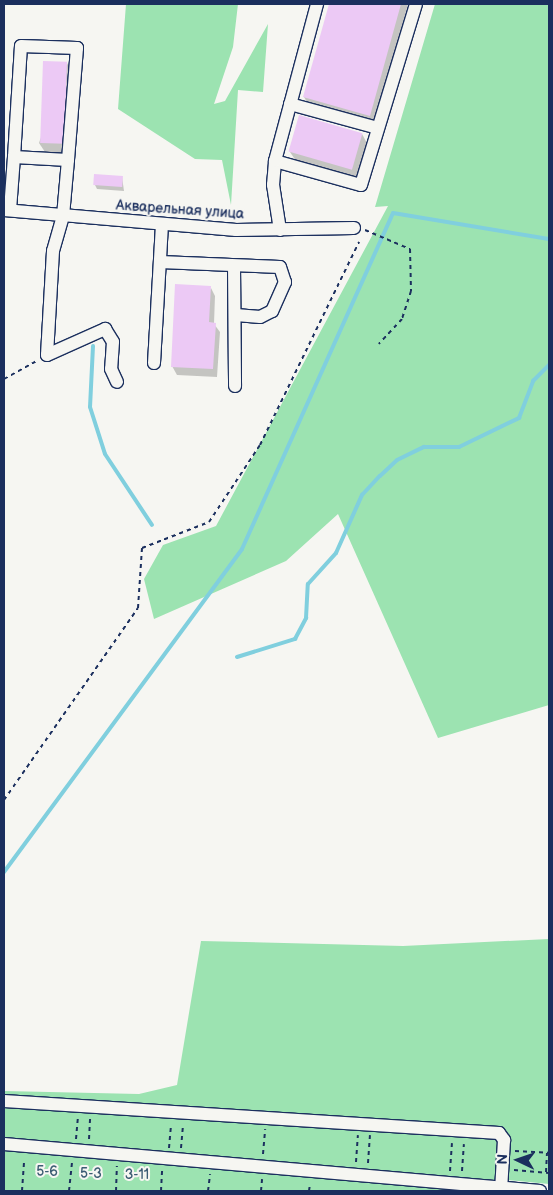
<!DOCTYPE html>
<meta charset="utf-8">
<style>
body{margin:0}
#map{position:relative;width:553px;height:1195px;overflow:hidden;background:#f6f6f2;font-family:"Balsamiq Sans",sans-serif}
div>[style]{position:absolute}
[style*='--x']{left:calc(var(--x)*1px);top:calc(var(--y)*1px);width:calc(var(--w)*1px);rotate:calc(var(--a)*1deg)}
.green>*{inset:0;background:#9ce3b1}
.shadow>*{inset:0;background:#0003}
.stream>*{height:4px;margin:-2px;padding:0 2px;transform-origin:2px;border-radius:2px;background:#80cfde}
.building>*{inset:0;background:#ecc9f5;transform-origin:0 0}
.path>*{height:2px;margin-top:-1px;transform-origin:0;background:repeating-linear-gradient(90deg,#1b2f5e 0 4px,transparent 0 8px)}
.roads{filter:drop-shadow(1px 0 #1b2f5e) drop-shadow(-1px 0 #1b2f5e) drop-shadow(0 1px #1b2f5e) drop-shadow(0 -1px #1b2f5e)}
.minor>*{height:12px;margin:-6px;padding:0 6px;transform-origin:6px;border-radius:6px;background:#f6f6f2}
span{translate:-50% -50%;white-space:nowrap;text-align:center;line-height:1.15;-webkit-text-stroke:4px #f6f6f2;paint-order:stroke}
.street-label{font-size:14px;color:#1b2f5e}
.park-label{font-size:14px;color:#3b5c73}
.frame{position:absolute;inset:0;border:5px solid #1b2f5e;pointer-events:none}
.north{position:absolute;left:493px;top:1135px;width:50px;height:50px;-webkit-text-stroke:4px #f6f6f2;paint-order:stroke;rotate:273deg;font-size:14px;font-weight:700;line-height:20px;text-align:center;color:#1b2f5e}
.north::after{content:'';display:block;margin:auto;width:18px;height:22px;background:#1b2f5e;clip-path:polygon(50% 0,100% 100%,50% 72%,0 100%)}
</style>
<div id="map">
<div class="green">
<div style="clip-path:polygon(126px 4px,238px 4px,233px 47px,214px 104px,225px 101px,268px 24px,263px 92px,238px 90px,231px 205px,222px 160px,195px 159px,118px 109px)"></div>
<div style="clip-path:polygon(435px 4px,549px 4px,549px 705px,438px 738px,338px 514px,286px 561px,154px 619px,144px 579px,163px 545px,216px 526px,388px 206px,375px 207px)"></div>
<div style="clip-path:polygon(549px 939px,549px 1184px,498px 1179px,497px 1191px,4px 1191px,4px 1091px,139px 1094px,177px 1085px,201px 941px,403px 946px)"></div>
</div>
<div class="shadow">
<div style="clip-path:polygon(330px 4px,408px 4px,375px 125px,309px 106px,304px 97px)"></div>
<div style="clip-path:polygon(67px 63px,72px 73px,66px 154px,45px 152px,39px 143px)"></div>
<div style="clip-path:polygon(362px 134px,367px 143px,358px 178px,296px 161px,290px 152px)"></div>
<div style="clip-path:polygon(122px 177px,124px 191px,97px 189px,95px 185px)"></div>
<div style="clip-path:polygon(211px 288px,215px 296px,214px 324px,220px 332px,217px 377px,177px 375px,172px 366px)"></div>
</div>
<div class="stream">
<div style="--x:93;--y:346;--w:61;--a:92.8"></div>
<div style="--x:90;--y:407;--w:49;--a:72.3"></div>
<div style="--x:105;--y:454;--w:85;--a:56.5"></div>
<div style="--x:237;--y:657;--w:61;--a:-17.2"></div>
<div style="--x:295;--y:639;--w:24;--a:-62"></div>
<div style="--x:306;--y:618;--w:34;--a:-87"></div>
<div style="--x:308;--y:584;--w:42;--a:-47.9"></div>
<div style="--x:336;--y:553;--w:64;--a:-65.9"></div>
<div style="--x:362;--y:495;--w:26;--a:-47"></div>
<div style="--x:380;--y:476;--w:23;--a:-43"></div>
<div style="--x:397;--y:460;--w:30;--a:-26"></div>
<div style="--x:424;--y:447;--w:35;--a:0"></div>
<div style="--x:459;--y:447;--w:67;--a:-25.8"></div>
<div style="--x:519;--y:418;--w:40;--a:-69"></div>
<div style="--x:533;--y:381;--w:23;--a:-45"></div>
<div style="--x:4;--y:872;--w:401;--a:-53.6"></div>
<div style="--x:242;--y:549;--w:368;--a:-65.8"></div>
<div style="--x:393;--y:213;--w:158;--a:9.5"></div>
</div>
<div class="building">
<div style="clip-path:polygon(329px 4px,401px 4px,370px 116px,303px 97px)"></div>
<div style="left:43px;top:61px;width:24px;height:82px;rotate:2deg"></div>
<div style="left:299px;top:115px;width:66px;height:38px;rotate:16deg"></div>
<div style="left:94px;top:174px;width:29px;height:11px;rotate:4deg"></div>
<div style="clip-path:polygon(175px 284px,211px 286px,209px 322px,216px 323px,213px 369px,171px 367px)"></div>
</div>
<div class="path">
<div style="--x:365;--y:230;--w:49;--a:22.9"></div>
<div style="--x:410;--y:249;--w:42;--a:88.6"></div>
<div style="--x:411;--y:291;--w:29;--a:108"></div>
<div style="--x:402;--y:319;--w:34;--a:133"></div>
<div style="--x:4;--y:379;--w:38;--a:-29"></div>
<div style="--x:4;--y:800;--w:234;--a:-55.1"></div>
<div style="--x:138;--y:608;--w:60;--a:-86.2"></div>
<div style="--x:142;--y:548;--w:72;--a:-21.2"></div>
<div style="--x:209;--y:522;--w:92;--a:-56.5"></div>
<div style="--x:260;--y:445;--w:226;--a:-64"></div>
<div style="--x:76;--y:1139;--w:21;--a:-85"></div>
<div style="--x:89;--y:1139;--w:20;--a:-87"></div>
<div style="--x:169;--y:1148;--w:23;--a:-85"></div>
<div style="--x:181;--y:1148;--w:22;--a:-85"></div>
<div style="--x:515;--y:1151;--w:34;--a:3"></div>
<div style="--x:263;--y:1154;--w:25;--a:-85"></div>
<div style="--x:356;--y:1162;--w:27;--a:-86"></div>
<div style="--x:368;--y:1163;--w:28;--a:-86"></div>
<div style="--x:514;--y:1170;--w:35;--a:5"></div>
<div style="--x:450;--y:1171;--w:28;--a:-86"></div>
<div style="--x:462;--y:1171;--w:27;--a:-86"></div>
<div style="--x:546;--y:1172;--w:19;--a:-87"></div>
<div style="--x:549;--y:1182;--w:8;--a:-90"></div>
<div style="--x:22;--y:1191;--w:32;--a:-86"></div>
<div style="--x:69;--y:1191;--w:30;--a:-84"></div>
<div style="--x:116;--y:1191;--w:25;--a:-88"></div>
<div style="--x:161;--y:1191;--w:22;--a:-87"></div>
<div style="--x:208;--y:1191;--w:17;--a:-83"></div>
<div style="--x:261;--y:1191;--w:12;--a:-85"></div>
<div style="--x:309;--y:1191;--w:7;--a:-82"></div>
</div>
<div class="roads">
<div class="minor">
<div style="--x:290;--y:104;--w:91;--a:15.3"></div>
<div style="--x:14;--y:157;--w:111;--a:-86.4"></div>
<div style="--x:21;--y:46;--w:56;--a:2"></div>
<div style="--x:77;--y:48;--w:112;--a:94.6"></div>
<div style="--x:275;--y:161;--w:89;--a:15.6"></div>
<div style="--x:361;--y:185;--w:189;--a:-73.1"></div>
<div style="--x:4;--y:210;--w:233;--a:4.9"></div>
<div style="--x:236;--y:230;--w:118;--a:-1"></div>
<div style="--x:10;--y:210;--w:53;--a:-85.7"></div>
<div style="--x:14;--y:157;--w:54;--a:3.2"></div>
<div style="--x:68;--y:160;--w:56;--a:95.1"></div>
<div style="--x:63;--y:216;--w:36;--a:106"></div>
<div style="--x:53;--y:251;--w:104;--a:93.3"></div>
<div style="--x:47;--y:355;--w:64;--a:-24.1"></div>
<div style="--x:105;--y:329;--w:15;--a:58"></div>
<div style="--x:113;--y:342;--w:27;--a:94"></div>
<div style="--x:111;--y:369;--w:14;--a:65"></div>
<div style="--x:280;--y:230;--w:46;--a:-98.8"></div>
<div style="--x:273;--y:185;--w:24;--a:-85"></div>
<div style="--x:275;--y:161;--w:163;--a:-75"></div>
<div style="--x:160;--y:262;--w:120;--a:2.4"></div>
<div style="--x:280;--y:267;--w:16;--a:72"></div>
<div style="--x:285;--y:282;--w:32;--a:114"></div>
<div style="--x:272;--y:311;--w:13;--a:153"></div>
<div style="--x:260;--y:317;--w:24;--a:-175"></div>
<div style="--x:234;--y:266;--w:120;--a:89.5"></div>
<div style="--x:154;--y:363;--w:137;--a:-86.7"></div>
<div style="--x:4;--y:1101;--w:496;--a:3.7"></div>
<div style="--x:499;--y:1133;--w:9;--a:54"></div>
<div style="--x:504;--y:1140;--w:51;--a:93.4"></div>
<div style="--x:4;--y:1144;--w:538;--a:5.01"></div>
</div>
</div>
<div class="street-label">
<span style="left:180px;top:210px;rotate:4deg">Акварельная улица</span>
</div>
<div class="park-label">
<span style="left:47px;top:1172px">5-6</span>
<span style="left:91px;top:1174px">5-3</span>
<span style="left:137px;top:1175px">3-11</span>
</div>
<div class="frame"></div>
<div class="north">N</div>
</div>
